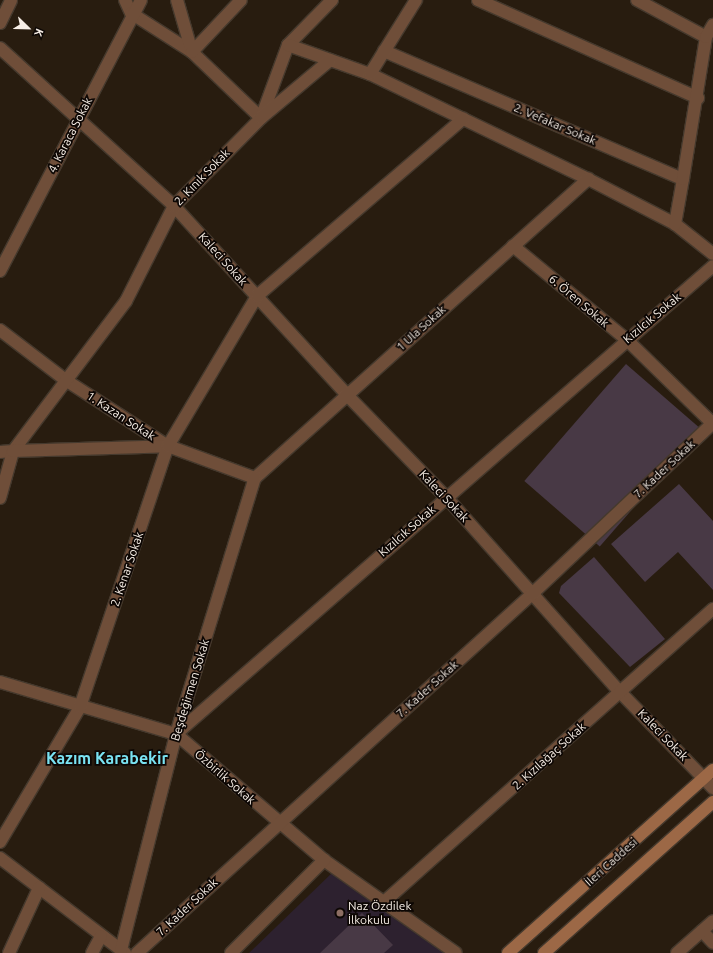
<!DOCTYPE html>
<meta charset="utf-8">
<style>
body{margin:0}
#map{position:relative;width:713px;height:953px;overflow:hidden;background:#281c0f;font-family:Ubuntu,sans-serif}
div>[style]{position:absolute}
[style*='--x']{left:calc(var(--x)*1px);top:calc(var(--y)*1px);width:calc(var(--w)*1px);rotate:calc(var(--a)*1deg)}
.education>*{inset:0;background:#2d212f}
.building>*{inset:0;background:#483945;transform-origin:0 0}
.roads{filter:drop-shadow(1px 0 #45392d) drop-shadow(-1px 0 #45392d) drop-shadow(0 1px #45392d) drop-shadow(0 -1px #45392d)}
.street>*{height:12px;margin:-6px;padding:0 6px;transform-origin:6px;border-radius:6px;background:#6f4e39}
.secondary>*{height:12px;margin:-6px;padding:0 6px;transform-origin:6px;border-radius:6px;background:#9c6846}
.dots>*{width:11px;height:11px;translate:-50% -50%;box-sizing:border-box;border:2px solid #0d0704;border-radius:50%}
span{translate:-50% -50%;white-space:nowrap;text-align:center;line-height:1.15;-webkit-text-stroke:3.5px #0d0704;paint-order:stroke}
.street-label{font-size:12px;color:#f7eee6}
.poi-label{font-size:12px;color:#f7eee6}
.left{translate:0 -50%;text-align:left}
.district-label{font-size:16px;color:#7ae3f2;font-weight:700}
.north{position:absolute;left:8px;top:8px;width:40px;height:40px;-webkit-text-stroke:3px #0d0704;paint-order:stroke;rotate:113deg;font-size:11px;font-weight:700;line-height:16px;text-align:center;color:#f7eee6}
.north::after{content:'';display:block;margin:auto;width:14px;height:18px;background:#f7eee6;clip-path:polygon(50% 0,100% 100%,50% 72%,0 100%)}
</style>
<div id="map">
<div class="education">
<div style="clip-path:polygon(333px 872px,447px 953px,249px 953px)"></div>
</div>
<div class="building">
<div style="left:626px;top:364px;width:100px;height:155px;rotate:41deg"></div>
<div style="clip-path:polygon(679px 484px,713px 521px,713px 590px,678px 552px,645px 582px,611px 544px)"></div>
<div style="clip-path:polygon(594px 557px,665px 639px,630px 667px,559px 593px,561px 586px)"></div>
<div style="clip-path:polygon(362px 913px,393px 945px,384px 953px,320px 953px)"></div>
</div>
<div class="roads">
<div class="street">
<div style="--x:125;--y:0;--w:14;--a:65"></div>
<div style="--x:131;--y:13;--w:72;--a:32.6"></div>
<div style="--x:192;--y:52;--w:95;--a:43.7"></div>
<div style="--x:261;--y:118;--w:78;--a:-69.7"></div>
<div style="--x:288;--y:45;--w:63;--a:-45.6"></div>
<div style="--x:177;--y:0;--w:54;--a:73.9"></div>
<div style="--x:478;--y:0;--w:241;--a:24"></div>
<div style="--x:637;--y:0;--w:78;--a:28.2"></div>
<div style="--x:0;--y:23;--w:25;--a:-64"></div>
<div style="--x:288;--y:45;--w:87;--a:19.5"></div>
<div style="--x:370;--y:74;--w:242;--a:25.7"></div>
<div style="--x:588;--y:179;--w:98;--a:27.3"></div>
<div style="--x:675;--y:224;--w:48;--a:38.3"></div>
<div style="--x:0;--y:48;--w:235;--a:42.2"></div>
<div style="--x:174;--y:206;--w:256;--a:47.5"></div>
<div style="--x:347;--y:395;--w:142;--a:45.9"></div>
<div style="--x:446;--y:497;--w:261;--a:48.3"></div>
<div style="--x:620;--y:692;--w:134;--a:45.9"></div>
<div style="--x:384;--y:51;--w:325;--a:23.2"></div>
<div style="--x:683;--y:179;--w:46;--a:100.1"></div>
<div style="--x:192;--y:52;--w:71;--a:-46.7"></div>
<div style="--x:370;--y:74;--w:87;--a:-58.1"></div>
<div style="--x:683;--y:179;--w:144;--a:-80.8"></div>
<div style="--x:706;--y:37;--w:14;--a:-60"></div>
<div style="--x:513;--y:246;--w:146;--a:39.5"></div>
<div style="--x:626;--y:339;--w:122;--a:44.3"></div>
<div style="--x:0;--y:271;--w:305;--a:-62.5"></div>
<div style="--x:0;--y:330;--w:84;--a:37.3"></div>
<div style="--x:67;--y:381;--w:120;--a:32.8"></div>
<div style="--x:168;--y:446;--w:93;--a:20.2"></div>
<div style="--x:0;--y:452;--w:13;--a:-4"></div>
<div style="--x:13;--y:451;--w:188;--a:-53"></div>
<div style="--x:126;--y:301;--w:106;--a:-63.2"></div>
<div style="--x:174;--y:206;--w:124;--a:-45.3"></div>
<div style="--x:261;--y:118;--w:90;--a:-40"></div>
<div style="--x:255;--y:478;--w:448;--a:-41.9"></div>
<div style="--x:0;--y:498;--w:49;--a:-74.5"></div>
<div style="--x:13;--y:451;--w:155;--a:-1.8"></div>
<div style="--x:0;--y:682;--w:184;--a:16.5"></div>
<div style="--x:176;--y:734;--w:194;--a:40.4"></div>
<div style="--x:324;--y:860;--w:161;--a:35.2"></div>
<div style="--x:176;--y:734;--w:712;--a:-41.07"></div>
<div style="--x:0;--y:842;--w:157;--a:-59.3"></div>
<div style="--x:80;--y:707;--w:275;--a:-71.4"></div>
<div style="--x:168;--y:446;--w:174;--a:-59.3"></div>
<div style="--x:257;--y:296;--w:272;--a:-40.7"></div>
<div style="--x:0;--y:858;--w:157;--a:37.2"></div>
<div style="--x:384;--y:902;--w:441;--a:-41.7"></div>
<div style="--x:702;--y:931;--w:16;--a:47"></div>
<div style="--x:121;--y:950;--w:223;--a:-75.7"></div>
<div style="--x:176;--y:734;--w:268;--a:-72.9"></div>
<div style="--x:9;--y:953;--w:72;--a:-65.2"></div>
<div style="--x:92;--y:953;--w:19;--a:-62"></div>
<div style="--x:137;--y:953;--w:534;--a:-42.27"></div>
<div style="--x:532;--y:594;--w:249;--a:-43.4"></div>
<div style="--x:231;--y:953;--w:132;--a:-45"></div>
<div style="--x:677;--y:953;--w:48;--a:-41.6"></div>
</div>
<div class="secondary">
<div style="--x:508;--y:953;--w:275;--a:-41.8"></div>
<div style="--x:544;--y:953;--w:227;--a:-41.8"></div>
</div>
</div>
<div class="dots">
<div style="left:340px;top:913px;background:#8d6e63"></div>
</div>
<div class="street-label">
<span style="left:555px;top:124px;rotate:23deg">2. Vefakar Sokak</span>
<span style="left:70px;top:135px;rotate:-63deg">4. Karaca Sokak</span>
<span style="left:202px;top:177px;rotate:-46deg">2. Kınık Sokak</span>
<span style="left:223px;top:259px;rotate:48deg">Kaleci Sokak</span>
<span style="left:579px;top:301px;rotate:40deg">6. Ören Sokak</span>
<span style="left:652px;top:318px;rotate:-40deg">Kızılcık Sokak</span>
<span style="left:421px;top:328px;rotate:-42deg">1 Ula Sokak</span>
<span style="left:121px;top:416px;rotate:33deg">1. Kazan Sokak</span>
<span style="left:664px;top:469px;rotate:-43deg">7. Kader Sokak</span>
<span style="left:444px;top:496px;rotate:47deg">Kaleci Sokak</span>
<span style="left:407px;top:531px;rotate:-41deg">Kızılcık Sokak</span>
<span style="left:127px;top:569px;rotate:-71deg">2. Kenar Sokak</span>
<span style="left:427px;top:689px;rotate:-42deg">7. Kader Sokak</span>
<span style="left:190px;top:690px;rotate:-73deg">Beşdeğirmen Sokak</span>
<span style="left:663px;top:735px;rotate:46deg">Kaleci Sokak</span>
<span style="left:549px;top:756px;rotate:-42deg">2. Kızılağaç Sokak</span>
<span style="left:225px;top:777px;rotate:41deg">Özbirlik Sokak</span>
<span style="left:611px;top:862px;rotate:-42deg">İleri Caddesi</span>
<span style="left:187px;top:907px;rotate:-43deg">7. Kader Sokak</span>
</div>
<div class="poi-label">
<span class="left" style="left:348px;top:913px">Naz Özdilek<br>İlkokulu</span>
</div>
<div class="district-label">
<span style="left:107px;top:758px">Kazım Karabekir</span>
</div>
<div class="north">K</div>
</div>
